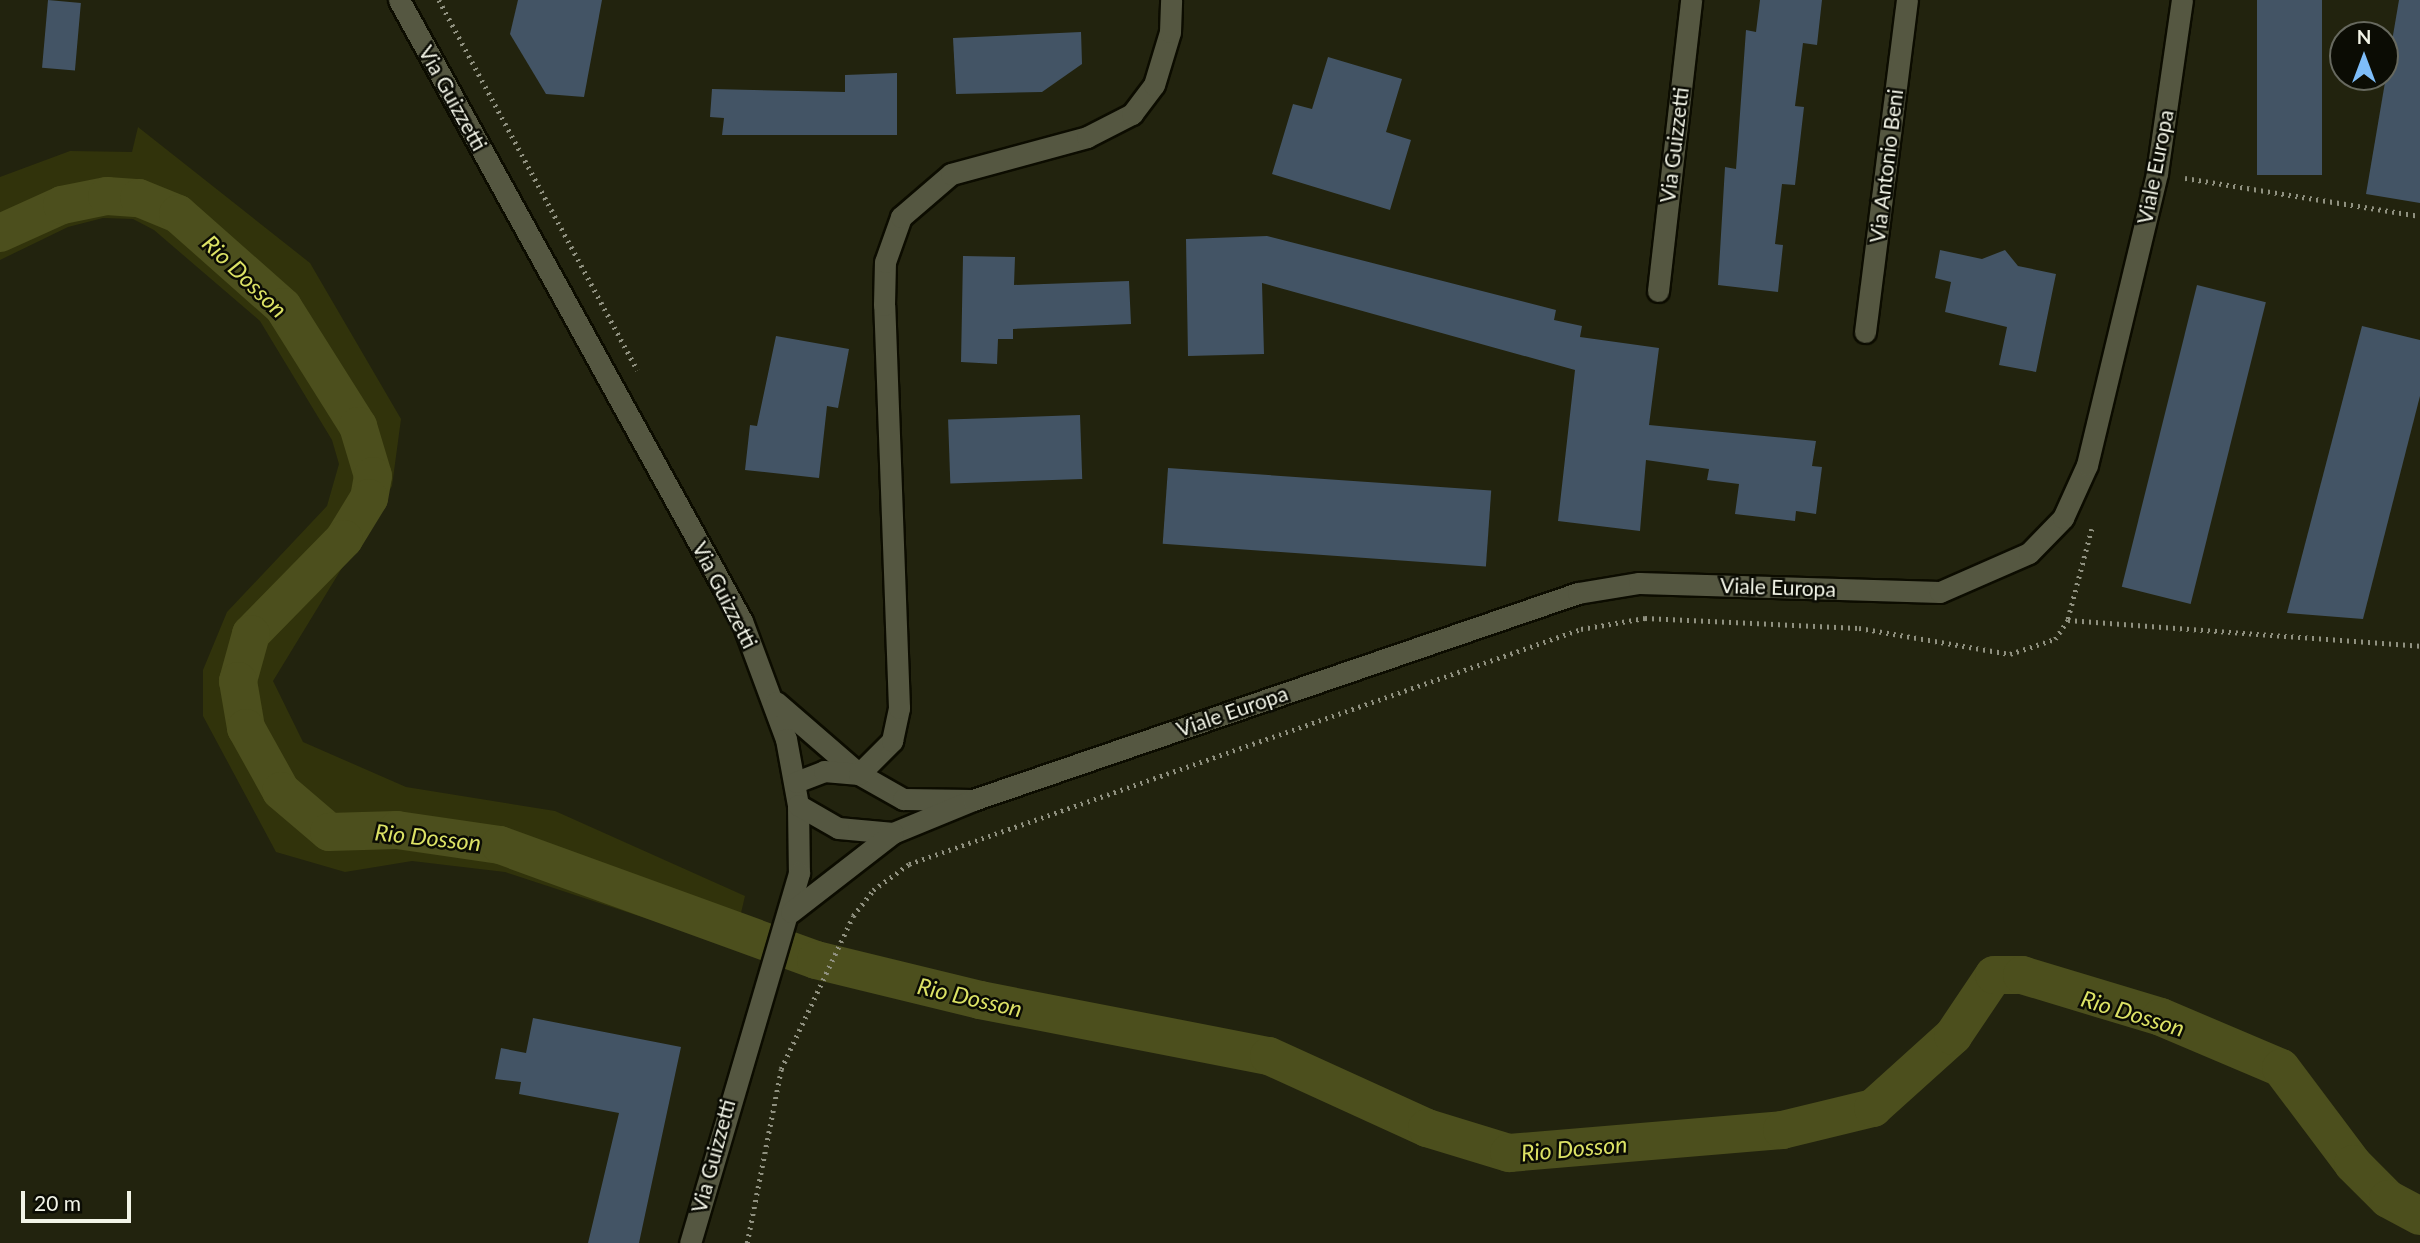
<!DOCTYPE html>
<style>
body{margin:0}
#map{position:relative;width:2420px;height:1243px;overflow:hidden;background:#22230e;font-family:Lato,sans-serif}
div>[style]{position:absolute}
[style*='--x']{left:calc(var(--x)*1px);top:calc(var(--y)*1px);width:calc(var(--w)*1px);rotate:calc(var(--a)*1deg)}
.green>*{inset:0;background:#31330b}
.canal>*{height:38px;margin:-19px;padding:0 19px;transform-origin:19px;border-radius:19px;background:#4c4f1d}
.building>*{inset:0;background:#435465;transform-origin:0 0}
.path>*{height:4.5px;margin-top:-2.25px;transform-origin:0;background:repeating-linear-gradient(90deg,#909180 0 2px,transparent 0 7px)}
.roads{filter:drop-shadow(2px 0 #0c0c00) drop-shadow(-2px 0 #0c0c00) drop-shadow(0 2px #0c0c00) drop-shadow(0 -2px #0c0c00)}
.minor>*{height:21px;margin:-10.5px;padding:0 10.5px;transform-origin:10.5px;border-radius:10.5px;background:#555741}
span{translate:-50% -50%;white-space:nowrap;text-align:center;line-height:1.15;-webkit-text-stroke:5px #0b0c04;paint-order:stroke}
.street-label{font-size:21px;color:#f2f4e7}
.water-label{font-size:23px;color:#dce265;font-style:italic}
.north{position:absolute;left:2329px;top:21px;width:70px;height:70px;box-sizing:border-box;background:#0b0c04;border:2px solid #67695f;border-radius:50%;rotate:0deg;font-size:19px;font-weight:700;line-height:28px;text-align:center;color:#f2f4e7}
.north::after{content:'';display:block;margin:auto;width:24px;height:32px;background:#7ebdf9;clip-path:polygon(50% 0,100% 100%,50% 72%,0 100%)}
.scale{position:absolute;left:21px;top:1191px;width:110px;height:32px;box-sizing:border-box;border:4px solid #f2f4e7;border-top:0;padding-left:9px;font-size:21px;line-height:24px;white-space:nowrap;color:#f2f4e7;-webkit-text-stroke:5px #0b0c04;paint-order:stroke}
</style>
<div id="map">
<div class="green">
<div style="clip-path:polygon(138px 127px,310px 263px,401px 419px,392px 486px,273px 681px,303px 742px,406px 787px,555px 811px,745px 896px,733px 947px,505px 872px,412px 861px,345px 872px,276px 852px,203px 716px,203px 670px,227px 612px,327px 506px,339px 464px,332px 440px,260px 321px,154px 230px,133px 219px,103px 218px,68px 227px,0 260px,0 177px,70px 151px,132px 152px)"></div>
</div>
<div class="canal">
<div style="--x:0;--y:233;--w:68;--a:-24.3"></div>
<div style="--x:62;--y:205;--w:46;--a:-11.3"></div>
<div style="--x:107;--y:196;--w:32;--a:4"></div>
<div style="--x:139;--y:198;--w:42;--a:22.3"></div>
<div style="--x:178;--y:214;--w:140;--a:41.5"></div>
<div style="--x:283;--y:307;--w:141;--a:57.8"></div>
<div style="--x:358;--y:426;--w:52;--a:73.3"></div>
<div style="--x:373;--y:476;--w:22;--a:100"></div>
<div style="--x:369;--y:498;--w:48;--a:121.4"></div>
<div style="--x:344;--y:539;--w:133;--a:134.4"></div>
<div style="--x:251;--y:634;--w:49;--a:105.5"></div>
<div style="--x:238;--y:681;--w:48;--a:80.3"></div>
<div style="--x:246;--y:728;--w:72;--a:60.9"></div>
<div style="--x:281;--y:791;--w:63;--a:40.5"></div>
<div style="--x:329;--y:832;--w:68;--a:-1.7"></div>
<div style="--x:397;--y:830;--w:104;--a:8.3"></div>
<div style="--x:500;--y:845;--w:336;--a:20"></div>
<div style="--x:816;--y:960;--w:169;--a:13.7"></div>
<div style="--x:980;--y:1000;--w:294;--a:11"></div>
<div style="--x:1269;--y:1056;--w:174;--a:24.5"></div>
<div style="--x:1427;--y:1128;--w:86;--a:17"></div>
<div style="--x:1509;--y:1153;--w:274;--a:-4.8"></div>
<div style="--x:1782;--y:1130;--w:94;--a:-13.6"></div>
<div style="--x:1873;--y:1108;--w:108;--a:-42"></div>
<div style="--x:1953;--y:1036;--w:73;--a:-56.1"></div>
<div style="--x:1994;--y:975;--w:28;--a:0"></div>
<div style="--x:2022;--y:975;--w:145;--a:16.8"></div>
<div style="--x:2161;--y:1017;--w:130;--a:23"></div>
<div style="--x:2281;--y:1068;--w:120;--a:53.1"></div>
<div style="--x:2353;--y:1164;--w:49;--a:45"></div>
<div style="--x:2388;--y:1199;--w:36;--a:28"></div>
</div>
<div class="building">
<div style="left:48px;top:0;width:33px;height:68px;rotate:5deg"></div>
<div style="clip-path:polygon(518px 0,602px 0,584px 97px,546px 94px,510px 34px)"></div>
<div style="clip-path:polygon(1760px 0,1822px 0,1817px 45px,1803px 43px,1795px 106px,1804px 107px,1795px 185px,1782px 184px,1775px 244px,1783px 245px,1778px 292px,1718px 285px,1725px 167px,1736px 169px,1746px 30px,1756px 32px)"></div>
<div style="left:2257px;top:0;width:65px;height:175px"></div>
<div style="clip-path:polygon(2399px 0,2420px 0,2420px 203px,2366px 194px)"></div>
<div style="clip-path:polygon(1081px 32px,1082px 64px,1042px 92px,956px 94px,953px 38px)"></div>
<div style="clip-path:polygon(1328px 57px,1402px 79px,1386px 132px,1411px 140px,1390px 210px,1272px 174px,1293px 104px,1312px 109px)"></div>
<div style="clip-path:polygon(897px 73px,897px 135px,722px 135px,724px 118px,710px 117px,712px 89px,845px 92px,845px 75px)"></div>
<div style="clip-path:polygon(1267px 236px,1556px 310px,1554px 320px,1582px 326px,1580px 337px,1659px 348px,1649px 425px,1816px 441px,1812px 466px,1822px 467px,1816px 514px,1796px 511px,1795px 521px,1735px 514px,1739px 484px,1707px 480px,1709px 469px,1646px 460px,1640px 531px,1558px 521px,1575px 370px,1262px 283px,1264px 354px,1188px 356px,1186px 239px)"></div>
<div style="clip-path:polygon(1940px 250px,1982px 259px,2005px 250px,2018px 266px,2056px 274px,2036px 372px,1999px 365px,2007px 327px,1945px 312px,1951px 282px,1935px 278px)"></div>
<div style="clip-path:polygon(963px 256px,1015px 257px,1014px 285px,1129px 281px,1131px 324px,1013px 329px,1013px 339px,998px 339px,997px 364px,961px 362px)"></div>
<div style="left:2197px;top:285px;width:71px;height:311px;rotate:14deg"></div>
<div style="clip-path:polygon(2362px 326px,2420px 340px,2420px 396px,2363px 619px,2287px 613px)"></div>
<div style="clip-path:polygon(776px 336px,849px 349px,838px 408px,827px 406px,819px 478px,745px 470px,750px 425px,757px 426px)"></div>
<div style="left:1080px;top:415px;width:64px;height:132px;rotate:88deg"></div>
<div style="left:1168px;top:468px;width:324px;height:76px;rotate:4deg"></div>
<div style="clip-path:polygon(533px 1018px,681px 1047px,639px 1243px,588px 1243px,619px 1113px,519px 1094px,521px 1082px,495px 1079px,501px 1048px,526px 1053px)"></div>
</div>
<div class="path">
<div style="--x:439;--y:0;--w:420;--a:61.8"></div>
<div style="--x:2185;--y:178;--w:238;--a:9.2"></div>
<div style="--x:2092;--y:529;--w:94;--a:104.8"></div>
<div style="--x:2068;--y:620;--w:353;--a:4.2"></div>
<div style="--x:747;--y:1243;--w:177;--a:-78.9"></div>
<div style="--x:781;--y:1069;--w:169;--a:-64.8"></div>
<div style="--x:853;--y:916;--w:33;--a:-52"></div>
<div style="--x:873;--y:890;--w:44;--a:-35.8"></div>
<div style="--x:909;--y:864;--w:712;--a:-19.27"></div>
<div style="--x:1581;--y:629;--w:65;--a:-9.8"></div>
<div style="--x:1645;--y:618;--w:214;--a:2.7"></div>
<div style="--x:1859;--y:628;--w:153;--a:9.8"></div>
<div style="--x:2010;--y:654;--w:47;--a:-18.4"></div>
<div style="--x:2055;--y:639;--w:23;--a:-56"></div>
</div>
<div class="roads">
<div class="minor">
<div style="--x:399;--y:0;--w:709;--a:61.09"></div>
<div style="--x:742;--y:621;--w:126;--a:69.6"></div>
<div style="--x:786;--y:739;--w:67;--a:79.7"></div>
<div style="--x:798;--y:805;--w:68;--a:89.2"></div>
<div style="--x:799;--y:873;--w:386;--a:106.4"></div>
<div style="--x:1658;--y:291;--w:293;--a:-83.5"></div>
<div style="--x:1865;--y:332;--w:335;--a:-82.8"></div>
<div style="--x:776;--y:702;--w:110;--a:40.9"></div>
<div style="--x:859;--y:774;--w:51;--a:29.6"></div>
<div style="--x:903;--y:799;--w:70;--a:0.8"></div>
<div style="--x:973;--y:800;--w:87;--a:157.6"></div>
<div style="--x:893;--y:833;--w:55;--a:-174.8"></div>
<div style="--x:838;--y:828;--w:46;--a:-150.1"></div>
<div style="--x:796;--y:782;--w:30;--a:-21"></div>
<div style="--x:824;--y:771;--w:35;--a:5"></div>
<div style="--x:859;--y:774;--w:47;--a:-45"></div>
<div style="--x:892;--y:741;--w:34;--a:-78"></div>
<div style="--x:899;--y:708;--w:403;--a:-92.1"></div>
<div style="--x:884;--y:305;--w:43;--a:-88.7"></div>
<div style="--x:885;--y:262;--w:48;--a:-70.4"></div>
<div style="--x:901;--y:217;--w:66;--a:-40.7"></div>
<div style="--x:951;--y:174;--w:141;--a:-15.2"></div>
<div style="--x:1087;--y:137;--w:51;--a:-27.1"></div>
<div style="--x:1132;--y:114;--w:36;--a:-53"></div>
<div style="--x:1154;--y:85;--w:55;--a:-73.2"></div>
<div style="--x:1170;--y:32;--w:32;--a:-88"></div>
<div style="--x:973;--y:800;--w:639;--a:-18.89"></div>
<div style="--x:1578;--y:593;--w:62;--a:-9.3"></div>
<div style="--x:1639;--y:583;--w:301;--a:1.7"></div>
<div style="--x:1940;--y:592;--w:97;--a:-23.7"></div>
<div style="--x:2029;--y:553;--w:49;--a:-45.8"></div>
<div style="--x:2063;--y:518;--w:58;--a:-65.6"></div>
<div style="--x:2087;--y:465;--w:300;--a:-76.5"></div>
<div style="--x:2157;--y:173;--w:175;--a:-81.8"></div>
<div style="--x:791;--y:912;--w:129;--a:-37.8"></div>
</div>
</div>
<div class="street-label">
<span style="left:453px;top:98px;rotate:61deg">Via Guizzetti</span>
<span style="left:1674px;top:145px;rotate:-83deg">Via Guizzetti</span>
<span style="left:1886px;top:166px;rotate:-83deg">Via Antonio Beni</span>
<span style="left:2155px;top:167px;rotate:-79deg">Viale Europa</span>
<span style="left:1778px;top:587px;rotate:2deg">Viale Europa</span>
<span style="left:725px;top:595px;rotate:63deg">Via Guizzetti</span>
<span style="left:1232px;top:711px;rotate:-19deg">Viale Europa</span>
<span style="left:713px;top:1156px;rotate:-75deg">Via Guizzetti</span>
</div>
<div class="water-label">
<span style="left:245px;top:276px;rotate:44deg">Rio Dosson</span>
<span style="left:428px;top:837px;rotate:6deg">Rio Dosson</span>
<span style="left:970px;top:997px;rotate:13deg">Rio Dosson</span>
<span style="left:2133px;top:1013px;rotate:17deg">Rio Dosson</span>
<span style="left:1574px;top:1148px;rotate:-5deg">Rio Dosson</span>
</div>
<div class="north">N</div>
<div class="scale">20 m</div>
</div>
